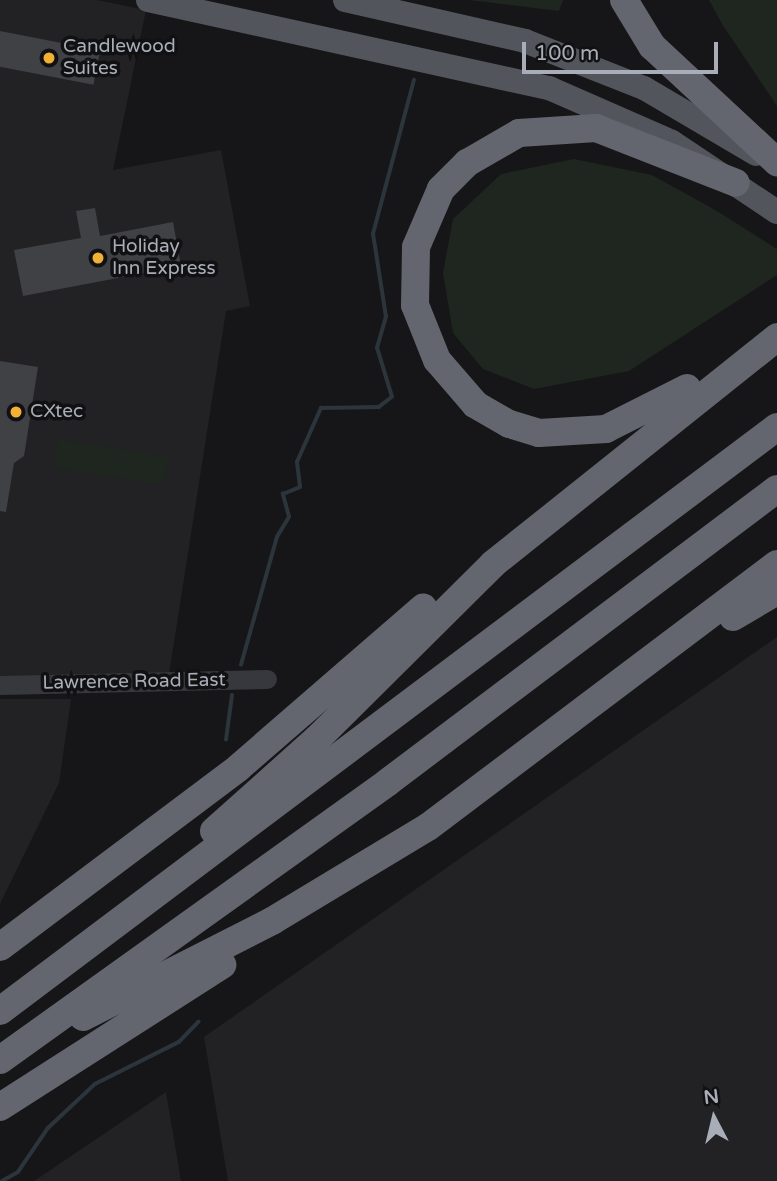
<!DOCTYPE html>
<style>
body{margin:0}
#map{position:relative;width:777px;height:1181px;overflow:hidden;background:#161618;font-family:"Varela Round",sans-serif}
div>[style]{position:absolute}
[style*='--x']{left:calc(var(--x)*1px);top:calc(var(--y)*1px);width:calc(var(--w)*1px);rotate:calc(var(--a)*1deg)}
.built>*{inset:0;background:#222225}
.green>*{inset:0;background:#1e261f;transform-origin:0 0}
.stream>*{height:3.5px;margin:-1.75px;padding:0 1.75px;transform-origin:1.75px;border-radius:1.75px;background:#2c353c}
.building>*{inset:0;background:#404145;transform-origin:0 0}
.minor>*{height:19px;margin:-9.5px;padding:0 9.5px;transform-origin:9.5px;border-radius:9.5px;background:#37383d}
.major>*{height:24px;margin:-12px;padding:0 12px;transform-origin:12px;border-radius:12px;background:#53555c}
.highway>*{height:28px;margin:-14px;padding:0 14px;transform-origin:14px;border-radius:14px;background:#63666e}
.dots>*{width:19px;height:19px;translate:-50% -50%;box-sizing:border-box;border:4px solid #111113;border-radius:50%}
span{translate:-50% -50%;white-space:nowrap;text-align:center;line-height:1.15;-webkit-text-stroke:7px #111113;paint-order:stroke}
.poi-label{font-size:19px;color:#a8adb8}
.left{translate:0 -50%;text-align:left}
.street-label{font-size:19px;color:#a8adb8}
.north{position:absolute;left:679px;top:1083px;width:70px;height:70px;-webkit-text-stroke:5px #111113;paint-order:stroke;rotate:353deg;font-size:19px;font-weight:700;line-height:28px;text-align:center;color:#a8adb8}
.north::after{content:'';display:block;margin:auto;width:24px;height:32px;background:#a8adb8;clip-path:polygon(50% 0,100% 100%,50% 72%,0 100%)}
.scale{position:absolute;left:522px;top:42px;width:196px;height:32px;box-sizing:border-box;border:4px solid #a8adb8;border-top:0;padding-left:9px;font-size:21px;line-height:24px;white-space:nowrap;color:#a8adb8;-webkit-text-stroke:5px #111113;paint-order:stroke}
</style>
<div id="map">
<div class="built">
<div style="clip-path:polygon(0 0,97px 0,146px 10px,113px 170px,221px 150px,250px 306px,226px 311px,169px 674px,0 677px)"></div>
<div style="clip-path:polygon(777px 637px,777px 1181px,228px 1181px,204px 1037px)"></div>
<div style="clip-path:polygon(0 699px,71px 699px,59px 783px,0 904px)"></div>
<div style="clip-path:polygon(166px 1092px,181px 1181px,34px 1181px)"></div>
</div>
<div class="green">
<div style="clip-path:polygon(469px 0,563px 0,559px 11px)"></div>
<div style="clip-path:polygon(709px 0,777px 0,777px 106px,722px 24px)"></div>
<div style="clip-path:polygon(574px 159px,652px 175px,717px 211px,777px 249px,777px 275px,629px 371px,534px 389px,483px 369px,453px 333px,443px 273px,453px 219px,501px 174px)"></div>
<div style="left:58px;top:439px;width:112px;height:29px;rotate:9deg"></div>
</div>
<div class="stream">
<div style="--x:241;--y:665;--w:133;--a:-74.3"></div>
<div style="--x:277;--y:537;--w:23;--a:-59"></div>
<div style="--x:289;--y:517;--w:24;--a:-105"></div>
<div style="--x:283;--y:494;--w:18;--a:-22"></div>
<div style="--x:300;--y:487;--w:25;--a:-97"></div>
<div style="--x:297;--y:462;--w:59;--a:-66"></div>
<div style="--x:321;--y:408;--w:58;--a:-1"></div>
<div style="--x:379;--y:407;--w:16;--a:-38"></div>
<div style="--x:392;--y:397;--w:51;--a:-107"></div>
<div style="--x:377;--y:348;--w:32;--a:-74"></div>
<div style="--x:386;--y:317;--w:84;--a:-98.9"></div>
<div style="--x:373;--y:234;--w:159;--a:-75.1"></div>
<div style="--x:226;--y:740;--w:45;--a:-82.4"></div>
<div style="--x:2;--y:1181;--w:18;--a:-29"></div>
<div style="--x:18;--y:1172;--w:53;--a:-55.7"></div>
<div style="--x:48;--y:1128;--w:64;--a:-43.1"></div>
<div style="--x:95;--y:1084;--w:94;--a:-26.6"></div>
<div style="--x:179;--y:1042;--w:28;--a:-46"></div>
</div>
<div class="building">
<div style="left:0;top:31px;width:102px;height:35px;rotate:11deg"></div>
<div style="clip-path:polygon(95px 208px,100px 236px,173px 222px,181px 266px,23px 296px,14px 250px,81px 238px,76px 211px)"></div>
<div style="clip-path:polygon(0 361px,38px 367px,24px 456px,14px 463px,6px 512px,0 511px)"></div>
</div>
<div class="minor">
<div style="--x:0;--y:685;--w:267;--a:-1.3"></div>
</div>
<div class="major">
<div style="--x:148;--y:0;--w:411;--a:12.4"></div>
<div style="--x:549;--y:88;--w:134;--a:23.7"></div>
<div style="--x:672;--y:142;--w:126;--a:33.7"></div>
<div style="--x:345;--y:0;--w:185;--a:12.8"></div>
<div style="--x:525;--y:41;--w:128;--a:21.6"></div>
<div style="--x:644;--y:88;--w:130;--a:30.5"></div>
</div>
<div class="highway">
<div style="--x:624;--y:0;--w:54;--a:58.7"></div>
<div style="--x:652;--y:46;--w:171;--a:42.9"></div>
<div style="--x:687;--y:388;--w:91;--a:153.2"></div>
<div style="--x:606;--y:429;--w:67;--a:176.6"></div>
<div style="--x:539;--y:433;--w:31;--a:-163"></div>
<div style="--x:509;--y:424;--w:39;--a:-150"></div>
<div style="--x:475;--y:404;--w:58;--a:-130.8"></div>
<div style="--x:437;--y:360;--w:59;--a:-111.8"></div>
<div style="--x:415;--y:305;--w:58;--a:-89"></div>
<div style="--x:416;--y:247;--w:63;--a:-66.7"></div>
<div style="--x:441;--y:189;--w:37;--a:-45"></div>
<div style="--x:467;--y:163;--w:60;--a:-30"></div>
<div style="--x:519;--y:133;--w:77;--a:-3.7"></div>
<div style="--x:596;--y:128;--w:150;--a:21.4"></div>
<div style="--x:733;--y:617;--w:51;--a:-30.6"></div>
<div style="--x:214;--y:831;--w:138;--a:-41.8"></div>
<div style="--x:317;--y:739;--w:248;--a:-44.8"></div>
<div style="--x:493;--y:564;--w:364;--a:-38.6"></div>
<div style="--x:0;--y:947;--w:298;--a:-36.9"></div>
<div style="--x:238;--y:768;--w:245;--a:-40.9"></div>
<div style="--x:0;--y:1011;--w:972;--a:-36.93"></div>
<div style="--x:83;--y:1017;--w:212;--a:-26.9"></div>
<div style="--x:272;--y:921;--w:182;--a:-31.1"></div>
<div style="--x:428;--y:827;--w:437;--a:-37"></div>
<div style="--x:0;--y:1060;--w:477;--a:-35.6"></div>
<div style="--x:388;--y:782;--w:487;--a:-37"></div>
<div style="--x:0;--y:1107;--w:264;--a:-32.6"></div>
</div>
<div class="dots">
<div style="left:49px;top:58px;background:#f2b134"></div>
<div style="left:98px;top:258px;background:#f2b134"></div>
<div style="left:16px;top:412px;background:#f2b134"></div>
</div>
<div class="poi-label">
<span class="left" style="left:63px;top:58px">Candlewood<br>Suites</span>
<span class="left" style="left:112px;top:258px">Holiday<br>Inn Express</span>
<span class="left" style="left:30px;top:412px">CXtec</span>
</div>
<div class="street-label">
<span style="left:134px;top:682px;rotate:-1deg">Lawrence Road East</span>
</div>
<div class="north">N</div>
<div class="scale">100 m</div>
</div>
